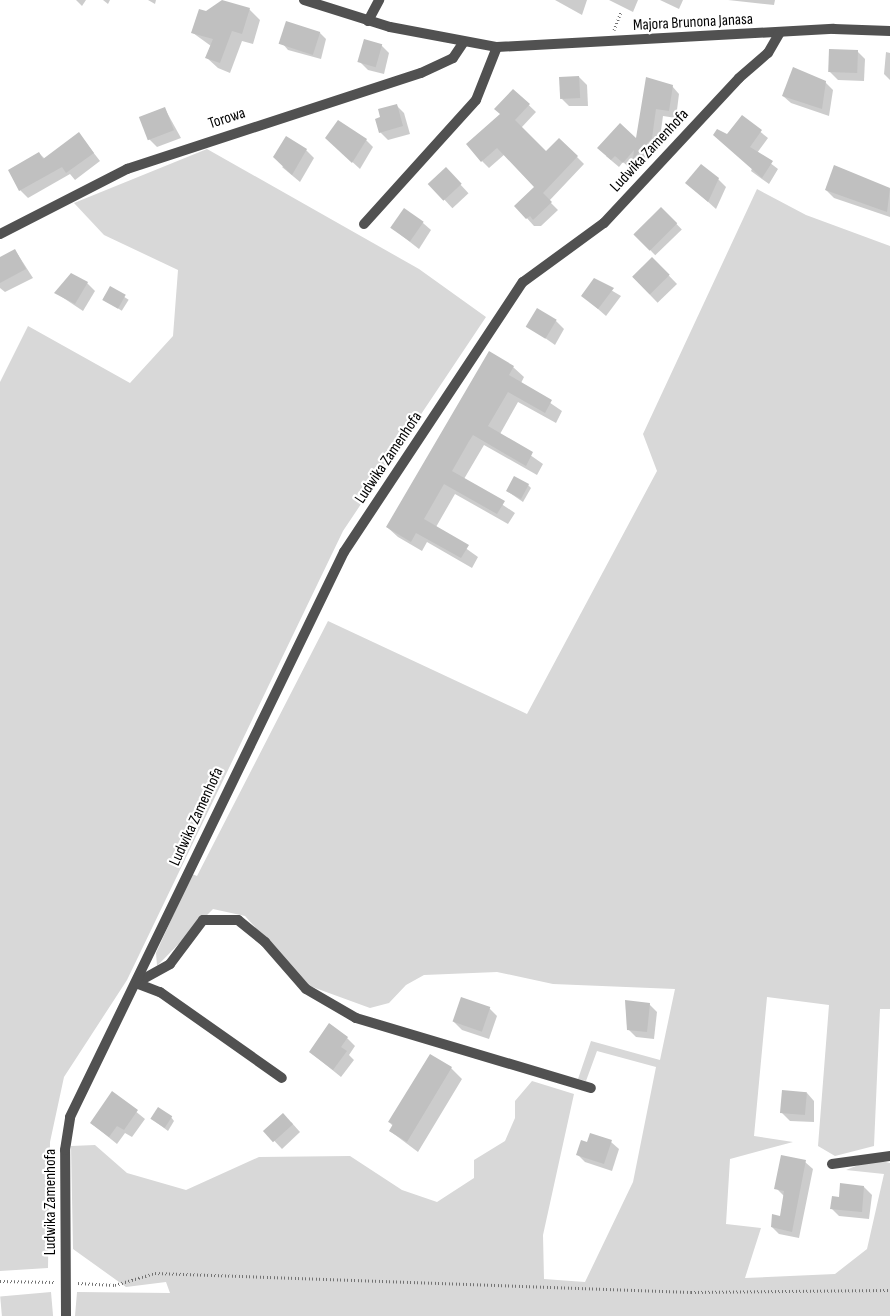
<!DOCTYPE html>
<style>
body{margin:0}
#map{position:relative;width:890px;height:1316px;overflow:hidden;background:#fff;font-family:"Sofia Sans Condensed",sans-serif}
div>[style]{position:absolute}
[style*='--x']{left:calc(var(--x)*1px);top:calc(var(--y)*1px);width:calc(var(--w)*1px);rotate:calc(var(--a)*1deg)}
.green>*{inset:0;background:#d8d8d8;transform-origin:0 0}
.shadow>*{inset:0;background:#0003;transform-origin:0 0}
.building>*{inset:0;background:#c0c0c0;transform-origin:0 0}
.path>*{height:3px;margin-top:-1.5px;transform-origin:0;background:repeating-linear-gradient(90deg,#737373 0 1px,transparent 0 3.5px)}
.street>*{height:10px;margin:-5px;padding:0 5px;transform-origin:5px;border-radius:5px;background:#515151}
span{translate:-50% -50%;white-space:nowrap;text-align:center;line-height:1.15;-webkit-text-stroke:4.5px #fff;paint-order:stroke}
.street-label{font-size:16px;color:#000}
</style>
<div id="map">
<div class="green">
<div style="clip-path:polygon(207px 149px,419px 269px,486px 317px,343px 531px,127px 980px,64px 1077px,50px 1142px,48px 1268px,0 1271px,0 382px,28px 326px,130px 383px,173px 336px,178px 270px,104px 235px,74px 203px)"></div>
<div style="clip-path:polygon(757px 189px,806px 215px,890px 246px,890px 1009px,880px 1009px,874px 1146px,835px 1156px,818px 1146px,829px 1005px,767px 997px,754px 1136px,793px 1142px,730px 1159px,726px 1224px,761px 1228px,745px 1278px,835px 1274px,867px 1249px,884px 1174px,846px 1170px,873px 1159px,890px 1163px,890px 1316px,75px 1316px,77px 1292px,170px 1293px,166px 1282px,126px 1287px,73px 1249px,71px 1146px,95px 1145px,127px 1173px,186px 1190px,259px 1157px,350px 1156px,402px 1190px,437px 1202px,474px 1178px,474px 1160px,505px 1141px,515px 1118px,515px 1101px,532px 1081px,574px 1094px,543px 1235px,544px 1279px,585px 1282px,633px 1182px,656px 1067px,597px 1051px,586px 1081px,578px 1079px,591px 1041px,660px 1060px,675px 989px,553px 984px,497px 972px,424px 975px,406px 985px,389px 1003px,370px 1008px,307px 985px,245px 916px,213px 909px,157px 966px,156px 953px,192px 874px,197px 876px,328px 621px,527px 714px,657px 471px,643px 434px)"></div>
<div style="left:51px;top:1292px;width:24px;height:51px;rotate:85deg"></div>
</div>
<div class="shadow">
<div style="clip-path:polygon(76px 0,86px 0,82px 6px)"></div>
<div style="clip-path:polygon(103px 0,110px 0,108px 4px)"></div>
<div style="clip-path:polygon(148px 0,156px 0,155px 4px)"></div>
<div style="clip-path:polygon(555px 0,587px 0,582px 15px)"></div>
<div style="clip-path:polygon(609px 0,638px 0,633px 12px)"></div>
<div style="clip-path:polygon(660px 0,683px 0,679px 9px)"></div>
<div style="clip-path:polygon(728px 0,775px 0,774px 5px)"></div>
<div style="clip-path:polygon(249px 9px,260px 20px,253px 44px,242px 41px,230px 73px,218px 68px,207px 58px,211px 46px,193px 33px,207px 13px)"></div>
<div style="clip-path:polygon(320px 33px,326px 39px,321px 59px,288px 50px,282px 43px)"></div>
<div style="clip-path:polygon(381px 45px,389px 53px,384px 74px,368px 70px,360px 62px)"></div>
<div style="clip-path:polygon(857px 51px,865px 59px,864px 81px,838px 80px,830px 72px)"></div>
<div style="clip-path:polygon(886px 52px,890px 53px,890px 80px,884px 74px)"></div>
<div style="clip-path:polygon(579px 77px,587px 85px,588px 106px,569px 106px,562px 99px)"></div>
<div style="clip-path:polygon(647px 78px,672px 86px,679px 94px,676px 118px,663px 116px,659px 145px,641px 165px,638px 162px,631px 169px,623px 162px,619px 167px,606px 156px,637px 141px)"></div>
<div style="clip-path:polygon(825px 82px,833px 90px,829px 116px,791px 103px,783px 96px)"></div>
<div style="clip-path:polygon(513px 90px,536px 112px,521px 128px,546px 153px,559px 139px,584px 164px,549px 201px,558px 210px,541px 226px,534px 226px,516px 206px,536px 187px,505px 154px,489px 168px,482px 161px)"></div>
<div style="clip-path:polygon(396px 105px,404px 113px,410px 134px,388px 140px,380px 132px)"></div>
<div style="clip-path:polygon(165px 109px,181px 138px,157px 147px,149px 139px)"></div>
<div style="clip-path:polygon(742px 117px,768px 138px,757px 153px,778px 169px,769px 184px,751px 171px,753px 166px,728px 136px)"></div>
<div style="clip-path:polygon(79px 134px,100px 161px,75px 180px,70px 174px,28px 198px,20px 190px,39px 153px,45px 159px)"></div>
<div style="clip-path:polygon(366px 140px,373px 147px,360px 169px,334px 145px)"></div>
<div style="clip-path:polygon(306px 150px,314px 158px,300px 182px,282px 167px)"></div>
<div style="clip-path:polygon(835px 166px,890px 189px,890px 217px,834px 198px,826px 190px)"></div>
<div style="left:446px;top:169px;width:33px;height:22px;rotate:47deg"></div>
<div style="clip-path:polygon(718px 179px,726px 187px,716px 209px,687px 183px)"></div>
<div style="left:661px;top:208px;width:30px;height:37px;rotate:46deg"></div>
<div style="clip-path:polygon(423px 223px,431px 230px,419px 249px,392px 228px)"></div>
<div style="clip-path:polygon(15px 250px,33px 278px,5px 292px,0 288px,0 259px)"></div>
<div style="left:652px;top:258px;width:36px;height:27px;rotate:46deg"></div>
<div style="clip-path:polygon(594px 280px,621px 296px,606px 316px,582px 295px)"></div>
<div style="clip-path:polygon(87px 283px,95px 291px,83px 311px,56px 293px)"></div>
<div style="left:110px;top:288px;width:22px;height:13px;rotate:32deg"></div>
<div style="clip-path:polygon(556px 321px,564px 329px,555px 345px,528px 326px)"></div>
<div style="clip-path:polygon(513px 367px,524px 377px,521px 383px,562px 411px,556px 423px,518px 402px,500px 434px,543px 464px,537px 475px,484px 445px,464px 479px,515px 513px,508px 524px,455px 494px,436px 527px,478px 557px,472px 568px,427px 542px,422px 551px,398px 537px,387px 527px)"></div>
<div style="clip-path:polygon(528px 485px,531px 488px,523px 502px,507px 491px)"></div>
<div style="clip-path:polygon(626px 1002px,649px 1004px,657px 1012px,654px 1039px,636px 1037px,628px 1029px)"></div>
<div style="clip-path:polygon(489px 1008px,497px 1016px,489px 1039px,462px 1030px,454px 1022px)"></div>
<div style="clip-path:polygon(347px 1038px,355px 1046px,349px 1055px,354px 1060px,341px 1077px,310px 1052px)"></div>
<div style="clip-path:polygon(451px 1068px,462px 1079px,418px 1152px,390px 1131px,393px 1126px,389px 1122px)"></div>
<div style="clip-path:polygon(113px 1093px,145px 1119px,132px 1137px,125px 1133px,117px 1144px,91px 1123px)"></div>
<div style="clip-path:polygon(807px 1093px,814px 1101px,814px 1122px,790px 1121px,782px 1113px)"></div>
<div style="clip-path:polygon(171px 1117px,174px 1121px,168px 1131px,156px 1122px)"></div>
<div style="clip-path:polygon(291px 1122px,300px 1132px,282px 1149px,266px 1132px)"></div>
<div style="clip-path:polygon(611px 1142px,619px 1149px,612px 1171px,585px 1162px,577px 1154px)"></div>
<div style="clip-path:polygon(805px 1162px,813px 1169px,799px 1238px,779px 1234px,772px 1227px,782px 1217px,784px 1196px,776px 1188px)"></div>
<div style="clip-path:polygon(864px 1187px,872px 1195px,869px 1219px,839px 1216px,832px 1209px,840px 1198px)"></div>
</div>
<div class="building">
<div style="clip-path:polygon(222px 0,250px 8px,242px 34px,232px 31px,220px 63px,205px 58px,213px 39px,191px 33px,199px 9px,206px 11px)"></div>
<div style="left:286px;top:21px;width:36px;height:24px;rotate:18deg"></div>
<div style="left:364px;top:39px;width:19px;height:24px;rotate:16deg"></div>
<div style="left:829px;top:49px;width:29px;height:23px;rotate:2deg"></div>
<div style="clip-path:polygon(793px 67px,826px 81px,822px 109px,782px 96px)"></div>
<div style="left:579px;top:76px;width:22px;height:20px;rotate:87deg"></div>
<div style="clip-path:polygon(646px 77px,673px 85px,669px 111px,656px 109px,652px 138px,633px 159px,634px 150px,623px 163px,615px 156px,611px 160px,597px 148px,620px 123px,636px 138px)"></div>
<div style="clip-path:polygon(513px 89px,530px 104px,515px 120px,546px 151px,559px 138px,578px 156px,543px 193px,552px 202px,533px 220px,530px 216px,526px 219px,514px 206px,534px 187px,497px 148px,481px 162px,466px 144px,500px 114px,494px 109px)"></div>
<div style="clip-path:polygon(397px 104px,403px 126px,379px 133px,375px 119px,380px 117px,378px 109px)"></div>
<div style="left:165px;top:107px;width:25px;height:28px;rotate:69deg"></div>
<div style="clip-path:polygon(742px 115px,762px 130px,750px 147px,773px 161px,762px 178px,713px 135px,717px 129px,727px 134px)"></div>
<div style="clip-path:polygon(338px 120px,367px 139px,352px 163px,325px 138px)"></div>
<div style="clip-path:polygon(79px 132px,94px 153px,66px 173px,62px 167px,19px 191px,8px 170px,39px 152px,43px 159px)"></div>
<div style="clip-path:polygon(286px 136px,307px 149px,292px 175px,273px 157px)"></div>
<div style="clip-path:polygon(701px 164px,719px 178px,708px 202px,685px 183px)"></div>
<div style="clip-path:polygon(834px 165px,890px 188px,887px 212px,825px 190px)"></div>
<div style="left:446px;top:167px;width:23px;height:25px;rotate:47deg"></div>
<div style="left:661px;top:207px;width:23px;height:39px;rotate:45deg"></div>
<div style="left:404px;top:208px;width:24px;height:24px;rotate:35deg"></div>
<div style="clip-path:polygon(15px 249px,26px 269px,0 283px,0 257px)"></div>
<div style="left:652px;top:257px;width:25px;height:28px;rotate:45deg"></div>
<div style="clip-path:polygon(71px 273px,88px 282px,75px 304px,54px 293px)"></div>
<div style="clip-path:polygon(594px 278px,614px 288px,598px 309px,581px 296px)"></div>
<div style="left:110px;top:286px;width:18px;height:16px;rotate:29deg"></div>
<div style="left:537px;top:308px;width:23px;height:22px;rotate:31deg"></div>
<div style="clip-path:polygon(489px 351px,514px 366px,509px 375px,552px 400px,545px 413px,508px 392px,488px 426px,533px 452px,526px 466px,473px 435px,468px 443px,452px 471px,505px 501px,497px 514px,444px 484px,424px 519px,469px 545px,461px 558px,416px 533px,411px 542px,386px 527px)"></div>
<div style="left:514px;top:476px;width:17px;height:17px;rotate:28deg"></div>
<div style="left:461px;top:997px;width:31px;height:26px;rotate:19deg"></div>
<div style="clip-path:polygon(625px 1000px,650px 1003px,647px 1032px,627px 1030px)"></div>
<div style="clip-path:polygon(329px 1023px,348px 1037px,341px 1047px,347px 1051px,333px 1070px,309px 1052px)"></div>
<div style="clip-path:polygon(430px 1054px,452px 1067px,407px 1142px,389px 1131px,393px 1124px,388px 1122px)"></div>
<div style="left:782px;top:1090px;width:25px;height:23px;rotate:5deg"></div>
<div style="clip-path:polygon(112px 1091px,138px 1110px,124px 1130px,117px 1126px,109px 1137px,90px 1123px)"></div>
<div style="left:158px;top:1107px;width:17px;height:14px;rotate:33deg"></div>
<div style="left:283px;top:1113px;width:15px;height:27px;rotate:48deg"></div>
<div style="clip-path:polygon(590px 1133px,612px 1140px,604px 1164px,576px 1155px,581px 1140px,587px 1142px)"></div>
<div style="clip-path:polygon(781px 1155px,806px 1160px,792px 1232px,771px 1227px,772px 1214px,780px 1216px,784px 1191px,774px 1189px)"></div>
<div style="clip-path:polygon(840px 1183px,864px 1186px,862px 1212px,830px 1209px,832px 1196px,839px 1197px)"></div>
</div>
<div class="path">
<div style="--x:614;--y:30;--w:19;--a:-69"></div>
<div style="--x:0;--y:1281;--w:54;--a:1.1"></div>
<div style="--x:78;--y:1283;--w:37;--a:3"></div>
<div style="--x:115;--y:1285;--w:42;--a:-16.7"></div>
<div style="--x:155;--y:1273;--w:536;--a:2.03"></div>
<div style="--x:691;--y:1292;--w:199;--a:-0.6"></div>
</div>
<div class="street">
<div style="--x:304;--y:0;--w:90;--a:17.4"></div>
<div style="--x:390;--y:27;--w:109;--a:10.6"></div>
<div style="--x:497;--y:47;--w:337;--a:-3.1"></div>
<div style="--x:834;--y:29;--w:56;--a:2"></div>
<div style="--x:368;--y:21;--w:24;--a:-62"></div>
<div style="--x:364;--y:224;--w:167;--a:-47.9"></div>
<div style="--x:476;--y:100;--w:57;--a:-68.4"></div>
<div style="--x:0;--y:234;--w:143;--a:-27.1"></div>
<div style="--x:127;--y:169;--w:309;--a:-18.1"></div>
<div style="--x:421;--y:73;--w:35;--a:-25"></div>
<div style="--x:453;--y:58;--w:18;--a:-56"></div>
<div style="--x:136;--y:983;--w:39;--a:-29"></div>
<div style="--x:170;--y:964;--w:55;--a:-53.1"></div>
<div style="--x:203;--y:920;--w:35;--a:0"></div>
<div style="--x:238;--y:920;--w:35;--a:39"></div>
<div style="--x:265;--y:942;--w:62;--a:48.9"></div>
<div style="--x:306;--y:989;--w:58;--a:30.1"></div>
<div style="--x:356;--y:1018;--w:245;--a:16.6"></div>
<div style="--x:136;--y:983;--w:26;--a:21"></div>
<div style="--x:160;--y:992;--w:149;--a:35.2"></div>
<div style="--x:832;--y:1164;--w:59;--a:-7.9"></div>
<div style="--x:66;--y:1316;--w:166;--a:-90.3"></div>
<div style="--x:65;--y:1150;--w:33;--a:-81"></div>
<div style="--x:70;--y:1117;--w:628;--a:-64.13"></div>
<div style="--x:344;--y:552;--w:324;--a:-56.5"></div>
<div style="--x:523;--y:282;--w:100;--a:-36.1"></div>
<div style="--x:604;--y:223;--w:198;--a:-47"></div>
<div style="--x:739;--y:78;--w:38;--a:-41"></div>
<div style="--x:768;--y:53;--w:24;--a:-60"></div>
</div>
<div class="street-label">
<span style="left:693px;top:23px;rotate:-3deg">Majora Brunona Janasa</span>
<span style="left:227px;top:119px;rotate:-18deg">Torowa</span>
<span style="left:650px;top:151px;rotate:-47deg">Ludwika Zamenhofa</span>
<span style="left:389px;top:458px;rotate:-56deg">Ludwika Zamenhofa</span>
<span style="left:197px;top:817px;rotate:-65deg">Ludwika Zamenhofa</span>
<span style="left:51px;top:1202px;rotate:-90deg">Ludwika Zamenhofa</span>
</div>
</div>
